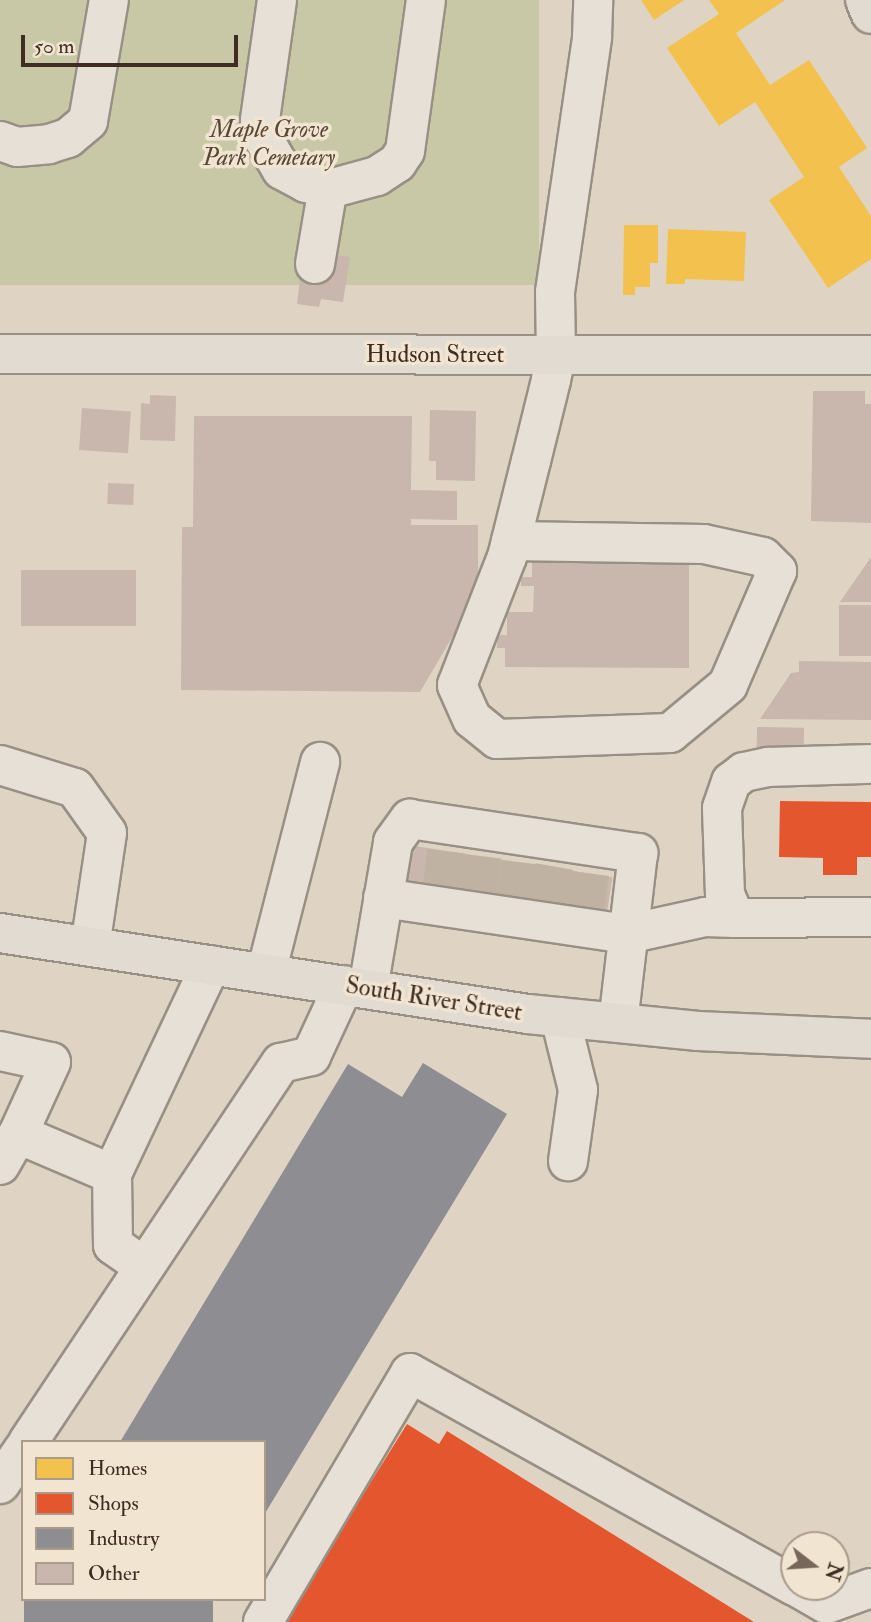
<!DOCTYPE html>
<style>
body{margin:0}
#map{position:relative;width:871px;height:1622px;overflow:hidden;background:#dfd4c3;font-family:"IM FELL Double Pica",serif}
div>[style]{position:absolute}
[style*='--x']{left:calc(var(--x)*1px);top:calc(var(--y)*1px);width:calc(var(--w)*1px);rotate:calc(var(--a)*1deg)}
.green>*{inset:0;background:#c8c8a6;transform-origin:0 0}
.homes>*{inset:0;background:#f2c14e}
.shops>*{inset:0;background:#e4572e}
.industry>*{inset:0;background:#8d8d92;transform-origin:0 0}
.building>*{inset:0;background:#c9b6ac;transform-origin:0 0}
.minor-tunnel>*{height:38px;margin-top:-19px;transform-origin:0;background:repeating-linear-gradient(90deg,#bfb2a3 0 38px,transparent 0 57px)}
.roads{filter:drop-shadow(2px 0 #999085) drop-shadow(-2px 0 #999085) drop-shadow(0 2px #999085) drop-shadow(0 -2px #999085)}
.minor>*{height:38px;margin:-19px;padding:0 19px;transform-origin:19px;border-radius:19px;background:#e6e0d7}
.major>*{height:38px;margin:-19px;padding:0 19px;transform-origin:19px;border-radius:19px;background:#e1dbd1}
span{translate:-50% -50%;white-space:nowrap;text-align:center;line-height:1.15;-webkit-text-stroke:7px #f1e5d1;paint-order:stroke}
.park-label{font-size:24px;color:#574938;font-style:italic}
.street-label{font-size:24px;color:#3f2c22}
.legend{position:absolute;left:21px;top:1440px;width:245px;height:161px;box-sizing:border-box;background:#f1e5d1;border:2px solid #aa9b8b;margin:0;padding:9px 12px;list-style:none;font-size:21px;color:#3f2c22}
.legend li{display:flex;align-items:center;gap:14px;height:35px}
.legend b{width:35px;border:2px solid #aa9b8b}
.north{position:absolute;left:780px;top:1531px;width:70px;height:70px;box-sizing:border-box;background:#f1e5d1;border:2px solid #aa9b8b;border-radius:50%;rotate:107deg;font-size:19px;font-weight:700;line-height:28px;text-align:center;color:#3f2c22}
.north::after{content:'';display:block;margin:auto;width:24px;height:32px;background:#77675a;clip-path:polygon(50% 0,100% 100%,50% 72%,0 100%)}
.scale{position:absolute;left:21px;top:35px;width:217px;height:32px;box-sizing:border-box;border:4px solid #3f2c22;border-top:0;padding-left:9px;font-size:21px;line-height:24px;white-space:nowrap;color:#3f2c22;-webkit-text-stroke:5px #f1e5d1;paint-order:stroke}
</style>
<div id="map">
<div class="green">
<div style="left:0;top:0;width:539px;height:285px"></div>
</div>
<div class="homes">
<div style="clip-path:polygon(641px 0,684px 0,654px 20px)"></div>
<div style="clip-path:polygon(709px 0,785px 0,736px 33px,770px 85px,809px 60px,867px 148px,839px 167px,871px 216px,871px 259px,828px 288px,769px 200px,804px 177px,755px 102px,719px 126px,667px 48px,719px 14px)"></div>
<div style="clip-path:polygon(624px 225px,658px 225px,658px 263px,650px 263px,650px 287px,635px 287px,635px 295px,623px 295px)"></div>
<div style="clip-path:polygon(668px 229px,746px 232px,744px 281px,685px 279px,685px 284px,666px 284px)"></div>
</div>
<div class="shops">
<div style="clip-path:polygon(780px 801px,871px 802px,871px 857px,857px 857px,857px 875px,823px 875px,823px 858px,779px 857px)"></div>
<div style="clip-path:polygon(407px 1424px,439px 1444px,447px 1431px,754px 1622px,284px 1622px)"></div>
</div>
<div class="industry">
<div style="clip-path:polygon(423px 1063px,507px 1114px,264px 1515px,264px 1442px,120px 1442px,348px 1064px,402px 1097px)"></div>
<div style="left:24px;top:1599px;width:189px;height:27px"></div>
</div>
<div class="building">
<div style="clip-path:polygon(325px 253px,350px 257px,343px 302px,321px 299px,319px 307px,297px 304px,301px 270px)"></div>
<div style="clip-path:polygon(813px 391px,865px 391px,865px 404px,871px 404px,871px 523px,811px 521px)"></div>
<div style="clip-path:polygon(150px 395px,176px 396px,175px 441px,140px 440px,141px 403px,150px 404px)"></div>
<div style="left:82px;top:408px;width:49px;height:42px;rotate:4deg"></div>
<div style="clip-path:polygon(430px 410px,476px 411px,475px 481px,436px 480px,436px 461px,429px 461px)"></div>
<div style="clip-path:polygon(194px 416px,412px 416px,411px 490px,457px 491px,457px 520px,411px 519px,411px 525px,478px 525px,478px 593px,420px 692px,181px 690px,182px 527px,193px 527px)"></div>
<div style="left:108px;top:483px;width:26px;height:21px;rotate:2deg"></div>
<div style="clip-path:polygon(871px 557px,871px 602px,840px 602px)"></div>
<div style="clip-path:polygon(532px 558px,689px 558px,689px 668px,505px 667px,505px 648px,497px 648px,497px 635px,507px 635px,507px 612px,533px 612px,534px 586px,521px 586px,521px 577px,532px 577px)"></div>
<div style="left:21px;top:570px;width:115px;height:56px"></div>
<div style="left:839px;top:605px;width:32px;height:51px"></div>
<div style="clip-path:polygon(799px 661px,871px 662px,871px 720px,760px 719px,791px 673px,799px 672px)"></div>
<div style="left:757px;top:727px;width:47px;height:21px;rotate:1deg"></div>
<div style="left:409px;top:845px;width:206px;height:36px;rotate:9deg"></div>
</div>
<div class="minor-tunnel">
<div style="--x:442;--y:886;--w:35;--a:-83"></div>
<div style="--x:478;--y:891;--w:35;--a:-83"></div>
<div style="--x:516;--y:897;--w:35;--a:-83"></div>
<div style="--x:548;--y:902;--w:36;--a:-80"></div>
<div style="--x:585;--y:908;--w:35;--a:-82"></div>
</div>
<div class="roads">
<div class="minor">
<div style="--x:277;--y:0;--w:121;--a:98.1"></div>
<div style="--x:260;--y:120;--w:16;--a:83"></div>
<div style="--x:262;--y:136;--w:39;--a:60"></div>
<div style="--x:282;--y:170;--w:27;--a:28"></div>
<div style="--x:306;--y:183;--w:27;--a:10"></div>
<div style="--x:333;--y:188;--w:46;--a:-15.3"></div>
<div style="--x:377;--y:176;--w:24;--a:-33"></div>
<div style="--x:397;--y:163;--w:14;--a:-56"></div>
<div style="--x:405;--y:151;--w:152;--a:-82.1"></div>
<div style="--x:0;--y:141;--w:18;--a:19"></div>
<div style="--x:17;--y:147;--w:32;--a:-5"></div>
<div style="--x:49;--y:144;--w:20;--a:-18"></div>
<div style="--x:68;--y:138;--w:26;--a:-40"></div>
<div style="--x:88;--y:121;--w:123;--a:-80.2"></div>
<div style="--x:315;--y:264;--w:78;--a:-80.4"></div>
<div style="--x:511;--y:541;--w:193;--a:0.9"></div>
<div style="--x:704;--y:544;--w:60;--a:12.4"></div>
<div style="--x:763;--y:557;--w:20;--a:45"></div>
<div style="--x:777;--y:571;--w:124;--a:113.3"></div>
<div style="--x:728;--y:685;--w:75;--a:140.4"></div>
<div style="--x:670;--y:733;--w:173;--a:178"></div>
<div style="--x:497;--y:739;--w:32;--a:-141"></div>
<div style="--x:472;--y:719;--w:37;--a:-114"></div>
<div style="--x:457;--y:685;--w:137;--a:-68.7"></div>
<div style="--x:507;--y:557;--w:99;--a:-76"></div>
<div style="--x:531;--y:461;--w:83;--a:-76.1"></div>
<div style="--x:551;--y:380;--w:25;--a:-78"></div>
<div style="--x:556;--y:356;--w:64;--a:-90.9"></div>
<div style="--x:555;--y:292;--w:258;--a:-81.7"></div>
<div style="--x:592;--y:37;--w:37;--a:-88"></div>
<div style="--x:0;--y:765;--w:78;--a:17"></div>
<div style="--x:75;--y:788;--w:55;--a:54.6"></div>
<div style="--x:107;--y:833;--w:115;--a:98.5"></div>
<div style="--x:383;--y:898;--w:248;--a:8.4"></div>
<div style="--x:628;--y:934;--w:79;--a:-12.4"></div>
<div style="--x:705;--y:917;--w:30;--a:2"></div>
<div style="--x:735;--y:918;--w:25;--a:-113"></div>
<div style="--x:725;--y:895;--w:87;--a:-92"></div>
<div style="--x:722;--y:808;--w:28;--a:-71"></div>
<div style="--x:731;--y:782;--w:16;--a:-38"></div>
<div style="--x:744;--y:772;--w:25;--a:-12"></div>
<div style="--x:768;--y:767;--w:103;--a:-1.7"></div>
<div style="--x:735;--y:918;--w:136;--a:-0.4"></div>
<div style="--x:266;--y:973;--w:218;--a:-75.6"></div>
<div style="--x:368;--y:989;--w:149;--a:-80.3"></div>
<div style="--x:393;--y:842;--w:29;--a:-54"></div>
<div style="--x:410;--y:819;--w:231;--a:8.5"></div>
<div style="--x:638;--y:853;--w:170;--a:96.7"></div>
<div style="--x:560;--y:1017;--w:75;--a:76.1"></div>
<div style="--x:578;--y:1090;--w:72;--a:98"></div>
<div style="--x:0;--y:1051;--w:52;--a:12.2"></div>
<div style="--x:51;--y:1062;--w:79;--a:114.6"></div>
<div style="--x:18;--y:1134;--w:102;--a:23.1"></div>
<div style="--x:112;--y:1174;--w:231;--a:-64.7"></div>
<div style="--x:0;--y:1165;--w:36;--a:-60"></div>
<div style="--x:112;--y:1174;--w:71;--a:89.2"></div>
<div style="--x:113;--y:1245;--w:38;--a:35"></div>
<div style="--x:28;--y:1442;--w:456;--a:-56.3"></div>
<div style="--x:281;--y:1063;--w:31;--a:-13"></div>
<div style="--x:311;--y:1056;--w:78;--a:-65.1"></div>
<div style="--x:0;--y:1484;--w:41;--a:-55.9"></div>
<div style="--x:797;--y:1587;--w:34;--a:30"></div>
<div style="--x:827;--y:1604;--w:47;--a:-20"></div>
<div style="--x:263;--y:1622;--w:289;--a:-59.4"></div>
<div style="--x:410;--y:1373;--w:439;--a:29"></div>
</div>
<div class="major">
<div style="--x:865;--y:0;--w:15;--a:67"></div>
<div style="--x:0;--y:354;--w:871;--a:0.07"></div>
<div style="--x:0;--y:933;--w:534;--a:8.72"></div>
<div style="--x:528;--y:1014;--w:171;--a:5.7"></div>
<div style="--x:698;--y:1031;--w:173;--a:2.6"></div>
</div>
</div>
<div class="park-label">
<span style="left:269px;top:144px">Maple Grove<br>Park Cemetary</span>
</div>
<div class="street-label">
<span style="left:435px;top:355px">Hudson Street</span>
<span style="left:434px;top:999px;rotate:9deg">South River Street</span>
</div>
<ul class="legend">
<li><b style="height:19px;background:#f2c14e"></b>Homes</li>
<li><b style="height:19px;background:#e4572e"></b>Shops</li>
<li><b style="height:19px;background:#8d8d92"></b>Industry</li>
<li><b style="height:19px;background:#c9b6ac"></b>Other</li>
</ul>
<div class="north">N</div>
<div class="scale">50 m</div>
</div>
